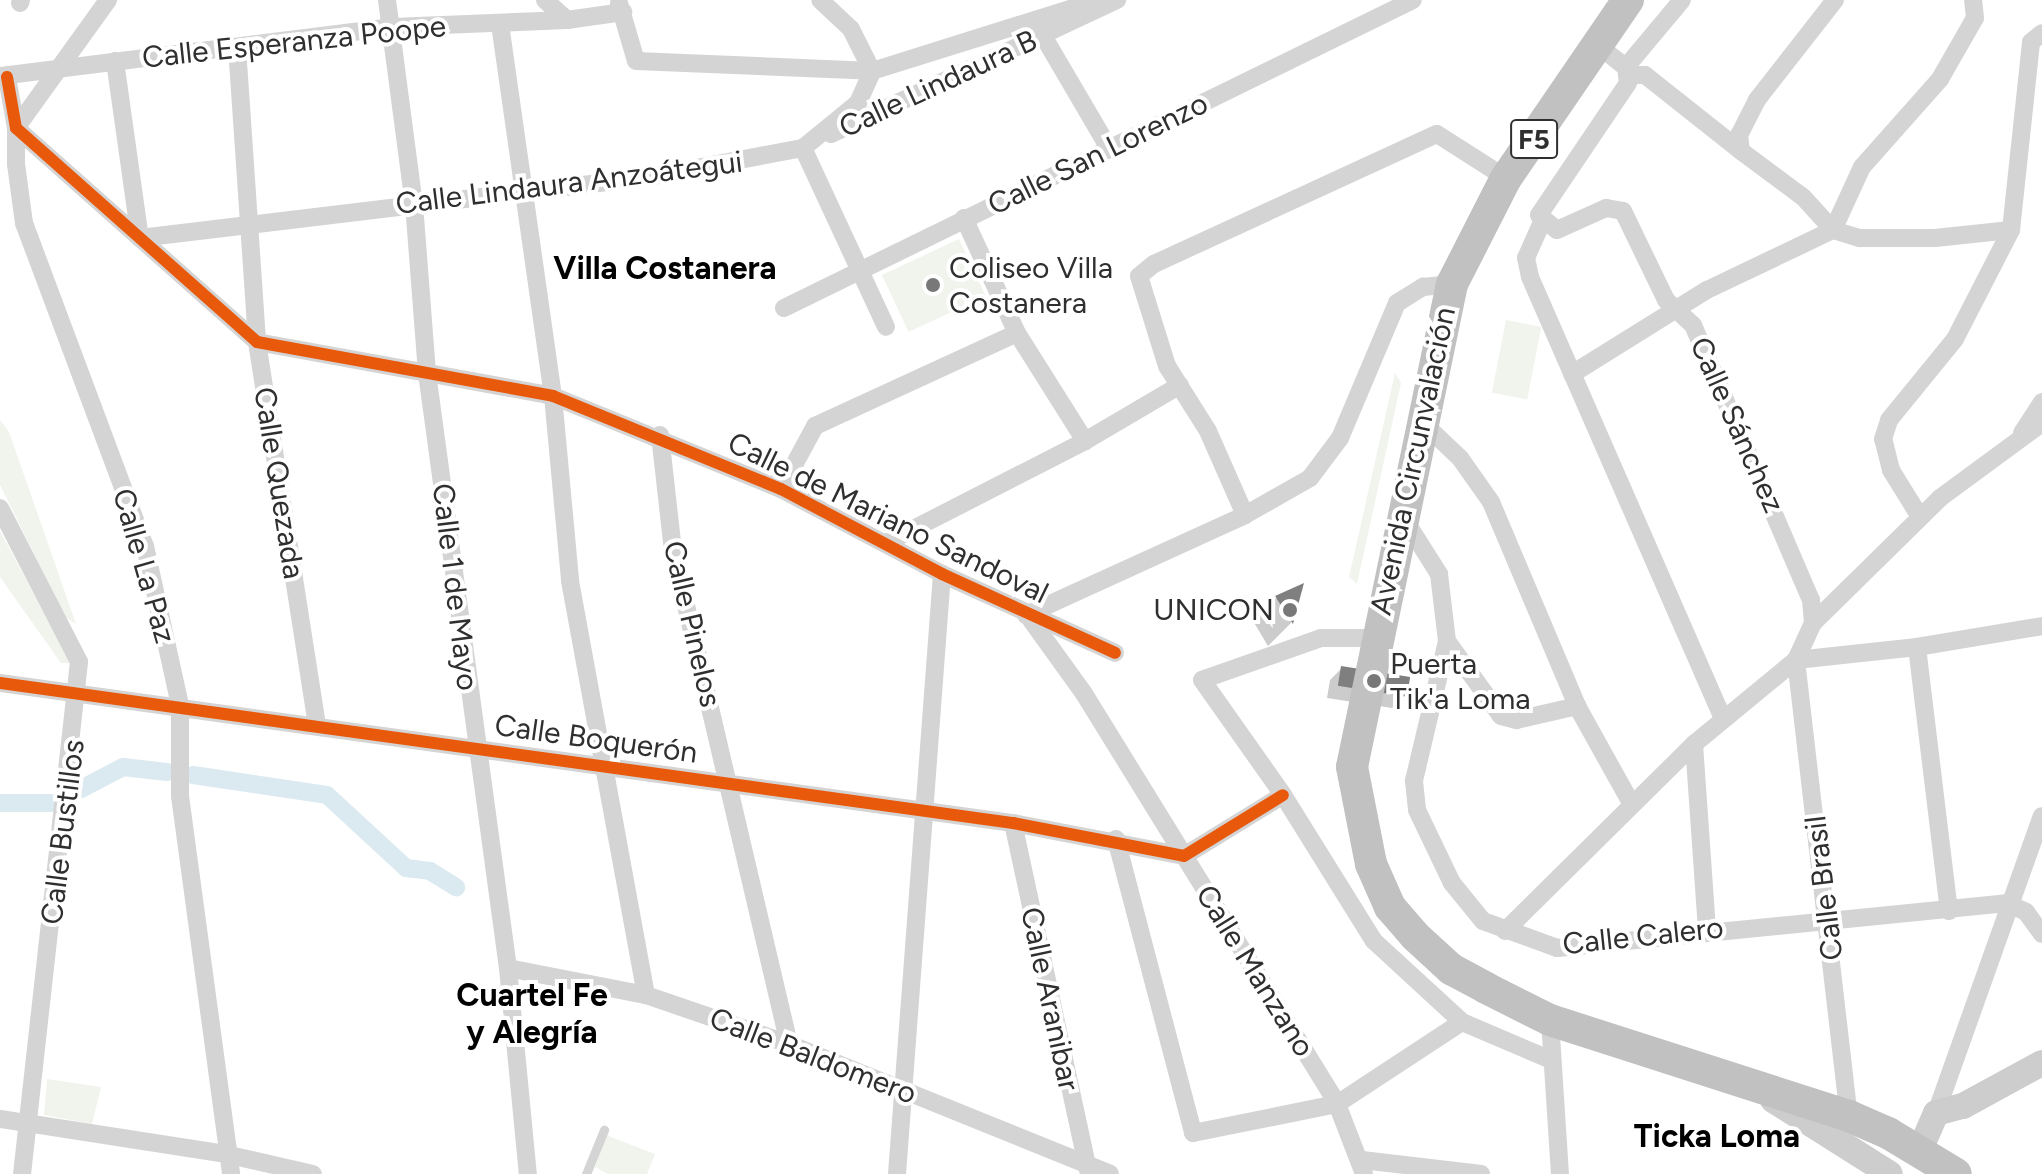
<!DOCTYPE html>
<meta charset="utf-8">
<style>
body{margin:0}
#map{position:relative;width:2042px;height:1174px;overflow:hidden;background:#fff;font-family:Figtree,sans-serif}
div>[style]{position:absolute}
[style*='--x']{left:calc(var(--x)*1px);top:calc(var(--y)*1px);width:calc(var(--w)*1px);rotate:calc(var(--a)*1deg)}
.green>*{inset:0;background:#f1f4ed;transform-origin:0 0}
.shadow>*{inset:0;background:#0003}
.canal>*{height:18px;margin:-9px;padding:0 9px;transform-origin:9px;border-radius:9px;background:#dbe9f0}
.building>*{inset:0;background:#7f7f7f;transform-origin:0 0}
.lane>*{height:9px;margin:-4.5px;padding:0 4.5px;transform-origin:4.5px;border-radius:4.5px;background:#d4d4d4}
.street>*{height:18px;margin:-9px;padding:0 9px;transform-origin:9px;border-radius:9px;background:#d4d4d4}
.secondary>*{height:26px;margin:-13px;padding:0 13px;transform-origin:13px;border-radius:13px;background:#cdcdcd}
.highway>*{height:32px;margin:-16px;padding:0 16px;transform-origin:16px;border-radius:16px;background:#c1c1c1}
.cycleway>*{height:12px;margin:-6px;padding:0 6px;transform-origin:6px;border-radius:6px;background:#e8590c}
.dots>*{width:22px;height:22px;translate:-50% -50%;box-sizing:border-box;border:4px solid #fff;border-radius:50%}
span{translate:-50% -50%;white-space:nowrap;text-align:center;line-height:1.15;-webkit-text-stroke:8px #fff;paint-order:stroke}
.shield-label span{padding:2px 6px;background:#fff;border:2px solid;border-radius:6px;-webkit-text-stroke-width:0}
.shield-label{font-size:28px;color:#2f2f2f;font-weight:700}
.street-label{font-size:30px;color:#2f2f2f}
.poi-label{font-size:30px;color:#2f2f2f}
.left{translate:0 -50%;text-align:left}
.right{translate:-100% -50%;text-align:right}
.neighbourhood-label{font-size:32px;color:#000;font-weight:700}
</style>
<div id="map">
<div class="green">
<div style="left:959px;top:239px;width:63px;height:85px;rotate:65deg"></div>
<div style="left:1506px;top:320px;width:36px;height:74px;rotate:11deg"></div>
<div style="clip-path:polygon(1395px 373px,1401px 383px,1357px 584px,1349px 577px)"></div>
<div style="clip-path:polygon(0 420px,9px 432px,76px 624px,65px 617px,0 485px)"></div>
<div style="clip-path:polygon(0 531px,71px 663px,61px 663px,0 577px)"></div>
<div style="clip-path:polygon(47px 1079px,101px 1087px,92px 1124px,44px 1115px)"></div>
<div style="clip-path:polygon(606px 1135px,655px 1154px,647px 1174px,608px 1174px,595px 1167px)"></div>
</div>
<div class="shadow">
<div style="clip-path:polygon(1301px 587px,1291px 623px,1268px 646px,1253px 621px,1276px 598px)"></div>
<div style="clip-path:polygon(1342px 668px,1404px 696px,1392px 708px,1327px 698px,1330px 680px)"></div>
</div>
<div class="canal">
<div style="--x:193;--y:775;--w:135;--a:8.5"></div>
<div style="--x:327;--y:795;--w:108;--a:42.7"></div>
<div style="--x:406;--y:868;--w:24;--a:7"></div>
<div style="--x:430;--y:871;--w:31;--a:32"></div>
<div style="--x:81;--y:789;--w:47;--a:-27.6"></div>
<div style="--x:123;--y:767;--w:44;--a:6.5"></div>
<div style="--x:0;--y:803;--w:53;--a:0"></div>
</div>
<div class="building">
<div style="clip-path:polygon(1304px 583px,1293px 624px,1275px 596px)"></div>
<div style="left:1341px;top:666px;width:70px;height:20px;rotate:9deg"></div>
</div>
<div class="lane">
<div style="--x:586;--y:1174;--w:48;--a:-67.8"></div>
</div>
<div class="street">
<div style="--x:108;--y:0;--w:158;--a:125.7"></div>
<div style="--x:16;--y:128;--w:36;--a:90"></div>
<div style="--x:16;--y:164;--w:60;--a:82.3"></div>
<div style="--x:24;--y:223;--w:345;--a:69.5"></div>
<div style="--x:145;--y:546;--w:163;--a:77.6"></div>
<div style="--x:180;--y:705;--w:91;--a:90"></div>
<div style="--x:180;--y:796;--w:381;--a:82.3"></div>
<div style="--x:387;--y:0;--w:206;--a:82.5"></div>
<div style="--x:414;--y:204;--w:169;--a:85.6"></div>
<div style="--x:427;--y:373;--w:600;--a:82.25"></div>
<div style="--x:508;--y:968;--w:207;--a:84.5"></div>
<div style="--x:545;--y:0;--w:30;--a:42"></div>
<div style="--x:1835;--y:0;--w:127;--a:128"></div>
<div style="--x:1757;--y:100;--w:39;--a:117"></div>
<div style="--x:1739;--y:135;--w:16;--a:83"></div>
<div style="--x:1741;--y:151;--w:77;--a:36.6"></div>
<div style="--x:1803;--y:197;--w:45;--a:47.7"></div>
<div style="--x:1833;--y:230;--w:28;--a:17"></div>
<div style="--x:1860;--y:238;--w:75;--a:0"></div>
<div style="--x:1935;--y:238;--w:76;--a:-6"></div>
<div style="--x:20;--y:3;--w:3;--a:-72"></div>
<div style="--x:619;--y:3;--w:60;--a:73.7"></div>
<div style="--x:636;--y:61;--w:236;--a:2.4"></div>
<div style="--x:872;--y:71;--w:237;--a:-17.4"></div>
<div style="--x:500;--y:24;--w:376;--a:81.9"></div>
<div style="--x:553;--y:396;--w:186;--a:84.7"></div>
<div style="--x:570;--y:581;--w:421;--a:79.6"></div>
<div style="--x:1042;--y:34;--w:134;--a:59.6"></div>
<div style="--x:237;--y:47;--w:296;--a:86.1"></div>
<div style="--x:257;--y:342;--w:388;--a:81.1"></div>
<div style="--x:1600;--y:47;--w:33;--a:38"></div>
<div style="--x:1626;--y:67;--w:16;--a:83"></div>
<div style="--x:1628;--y:83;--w:159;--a:124"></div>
<div style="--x:1539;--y:215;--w:23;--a:40"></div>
<div style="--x:1557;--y:230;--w:54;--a:-24.2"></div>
<div style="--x:1606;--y:208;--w:17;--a:10"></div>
<div style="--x:1623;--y:211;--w:99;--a:64.2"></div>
<div style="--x:1666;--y:300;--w:37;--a:43"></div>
<div style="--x:1693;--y:325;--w:299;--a:66.8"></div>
<div style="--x:1811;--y:600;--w:23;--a:85"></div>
<div style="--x:1813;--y:623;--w:41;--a:114.7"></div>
<div style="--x:1796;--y:660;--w:122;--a:-6.1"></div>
<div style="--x:1917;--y:647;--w:127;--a:-9.5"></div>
<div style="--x:115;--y:61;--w:179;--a:82"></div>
<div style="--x:1626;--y:67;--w:87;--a:-50.1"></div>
<div style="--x:1629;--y:75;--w:16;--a:0"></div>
<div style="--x:1645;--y:75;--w:122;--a:38.4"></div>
<div style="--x:0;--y:76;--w:396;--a:-7.1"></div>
<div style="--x:393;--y:27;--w:174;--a:-2.3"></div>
<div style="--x:567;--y:20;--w:57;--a:-8.1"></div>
<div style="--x:7;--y:77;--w:52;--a:80"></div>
<div style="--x:16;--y:128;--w:322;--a:41.6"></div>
<div style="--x:257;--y:342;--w:301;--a:10.3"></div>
<div style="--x:553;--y:396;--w:246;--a:22.2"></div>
<div style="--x:781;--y:489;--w:182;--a:27.8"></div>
<div style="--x:942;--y:574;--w:190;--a:24.5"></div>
<div style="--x:831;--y:134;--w:316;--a:-25.1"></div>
<div style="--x:803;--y:148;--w:197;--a:65.1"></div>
<div style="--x:964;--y:218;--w:127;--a:65.3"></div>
<div style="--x:1017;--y:333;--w:128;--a:57.8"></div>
<div style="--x:1542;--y:222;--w:39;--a:114"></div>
<div style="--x:1526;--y:258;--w:19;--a:78"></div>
<div style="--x:1530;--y:277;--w:481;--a:66.4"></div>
<div style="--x:140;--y:238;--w:513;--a:-6.83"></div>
<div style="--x:649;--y:177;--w:157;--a:-10.7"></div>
<div style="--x:803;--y:148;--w:71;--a:-39.3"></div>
<div style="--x:858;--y:103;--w:35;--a:-66"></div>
<div style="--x:872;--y:71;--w:47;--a:-116.6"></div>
<div style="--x:851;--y:29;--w:42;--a:-136.9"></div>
<div style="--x:784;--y:308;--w:700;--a:-26.09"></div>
<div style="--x:1572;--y:374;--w:159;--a:-31.9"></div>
<div style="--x:1707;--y:290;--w:140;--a:-25.5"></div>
<div style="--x:1833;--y:230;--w:69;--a:-65.3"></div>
<div style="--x:1862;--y:167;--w:118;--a:-48.4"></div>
<div style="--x:1940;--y:79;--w:70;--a:-60.2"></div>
<div style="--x:1975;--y:18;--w:18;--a:-96"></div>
<div style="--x:1421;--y:421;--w:54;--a:43.5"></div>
<div style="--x:1460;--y:458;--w:54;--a:54.8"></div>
<div style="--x:1491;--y:502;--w:221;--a:67.1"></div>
<div style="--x:1577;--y:706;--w:113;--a:60.9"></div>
<div style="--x:2022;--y:433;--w:37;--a:-57"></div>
<div style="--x:660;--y:435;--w:116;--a:83.6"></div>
<div style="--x:673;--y:550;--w:507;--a:76.79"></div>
<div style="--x:781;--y:489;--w:72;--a:-61.6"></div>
<div style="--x:815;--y:426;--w:222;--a:-24.7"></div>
<div style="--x:0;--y:508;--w:173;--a:62.8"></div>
<div style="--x:79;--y:662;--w:515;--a:96.35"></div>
<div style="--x:1245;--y:515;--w:92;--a:-113.8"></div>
<div style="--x:1208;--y:431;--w:77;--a:-122.2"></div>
<div style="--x:1167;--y:366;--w:94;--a:-107.3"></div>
<div style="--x:1139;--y:276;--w:19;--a:-39"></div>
<div style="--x:1154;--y:264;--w:311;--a:-24.7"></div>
<div style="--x:1437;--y:134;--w:82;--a:32.5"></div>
<div style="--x:1403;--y:517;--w:67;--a:57.7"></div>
<div style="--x:1439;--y:574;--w:67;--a:83.2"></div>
<div style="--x:1447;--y:641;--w:144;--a:103.3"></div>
<div style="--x:1414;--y:781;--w:29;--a:84"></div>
<div style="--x:1417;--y:810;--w:81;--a:64.4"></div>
<div style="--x:1452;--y:883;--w:49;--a:50.8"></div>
<div style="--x:1483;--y:921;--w:79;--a:20"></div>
<div style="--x:1557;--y:948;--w:452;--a:-5.7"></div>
<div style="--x:2007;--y:903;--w:21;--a:25"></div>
<div style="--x:2026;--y:912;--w:27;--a:54"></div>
<div style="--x:1920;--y:517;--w:55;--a:-121.7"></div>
<div style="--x:1891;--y:470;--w:32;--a:-104"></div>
<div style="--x:1883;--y:439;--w:20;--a:-72"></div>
<div style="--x:1889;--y:420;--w:104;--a:-50.8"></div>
<div style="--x:1955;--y:339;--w:123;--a:-62.8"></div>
<div style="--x:2011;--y:230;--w:189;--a:-83.9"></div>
<div style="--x:2031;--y:42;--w:14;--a:-39"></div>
<div style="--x:888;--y:542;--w:221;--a:-27.1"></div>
<div style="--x:1085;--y:441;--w:110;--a:-30.5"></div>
<div style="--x:1026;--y:615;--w:241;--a:-24.5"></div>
<div style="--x:1245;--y:515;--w:75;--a:-29.6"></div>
<div style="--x:1310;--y:478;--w:50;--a:-53.1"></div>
<div style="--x:1340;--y:438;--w:147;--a:-67.1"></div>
<div style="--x:1397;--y:303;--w:31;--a:-32"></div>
<div style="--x:1423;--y:287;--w:29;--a:-6"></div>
<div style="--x:1031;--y:620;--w:89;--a:54.2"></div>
<div style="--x:1083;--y:692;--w:484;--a:58.3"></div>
<div style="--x:1337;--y:1104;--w:75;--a:68.9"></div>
<div style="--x:1813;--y:623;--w:178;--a:-44.5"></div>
<div style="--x:1940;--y:498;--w:127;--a:-36.3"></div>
<div style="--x:1375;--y:638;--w:54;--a:180"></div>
<div style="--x:1321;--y:638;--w:126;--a:160.6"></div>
<div style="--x:1202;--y:680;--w:141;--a:54.8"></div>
<div style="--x:1283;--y:795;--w:172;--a:58.1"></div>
<div style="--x:1374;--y:941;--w:120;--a:42.6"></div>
<div style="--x:1462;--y:1022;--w:97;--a:23.1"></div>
<div style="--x:1447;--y:641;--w:92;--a:54.2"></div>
<div style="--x:1501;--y:716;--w:16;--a:15"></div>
<div style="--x:1516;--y:720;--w:63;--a:-12.9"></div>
<div style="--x:1917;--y:647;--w:266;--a:83.1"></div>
<div style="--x:1796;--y:660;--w:459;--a:83.4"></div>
<div style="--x:0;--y:683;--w:1023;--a:7.87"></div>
<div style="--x:1013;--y:823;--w:174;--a:10.9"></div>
<div style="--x:1184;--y:856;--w:116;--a:-31.6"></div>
<div style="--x:1694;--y:744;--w:185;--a:86"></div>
<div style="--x:1013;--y:823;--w:356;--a:77.8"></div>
<div style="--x:1116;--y:839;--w:304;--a:75.3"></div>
<div style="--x:1193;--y:1133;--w:147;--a:-11.4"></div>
<div style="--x:1337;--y:1104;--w:149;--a:-33.3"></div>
<div style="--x:1505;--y:931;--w:266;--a:-44.7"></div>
<div style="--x:1694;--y:744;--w:132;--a:-39.5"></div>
<div style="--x:508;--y:968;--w:141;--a:11.1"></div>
<div style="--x:646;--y:995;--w:151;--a:18.9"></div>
<div style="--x:789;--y:1044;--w:346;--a:22"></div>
<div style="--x:1550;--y:1020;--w:154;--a:86.3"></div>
<div style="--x:1936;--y:1113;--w:315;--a:-70.4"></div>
<div style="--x:0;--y:1119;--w:228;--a:8.8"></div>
<div style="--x:225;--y:1154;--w:90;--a:12.8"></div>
<div style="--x:1362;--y:1160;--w:120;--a:6.7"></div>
<div style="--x:897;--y:1174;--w:602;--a:-85.71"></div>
</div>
<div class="secondary">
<div style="--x:1773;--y:1100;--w:138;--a:32.3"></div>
<div style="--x:1920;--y:1150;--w:40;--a:-66.6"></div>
<div style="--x:1936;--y:1113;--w:28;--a:-15"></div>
<div style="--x:1963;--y:1106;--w:90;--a:-28.6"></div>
</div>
<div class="highway">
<div style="--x:1628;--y:0;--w:216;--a:124.4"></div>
<div style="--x:1506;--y:178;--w:119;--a:117"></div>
<div style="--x:1452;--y:284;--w:493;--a:101.7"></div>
<div style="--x:1352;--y:767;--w:99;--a:78.9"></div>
<div style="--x:1371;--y:864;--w:47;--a:66.2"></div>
<div style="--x:1390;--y:907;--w:38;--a:49"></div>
<div style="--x:1415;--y:936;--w:49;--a:42.5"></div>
<div style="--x:1451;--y:969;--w:40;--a:28"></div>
<div style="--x:1486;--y:988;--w:72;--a:26.6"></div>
<div style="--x:1550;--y:1020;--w:314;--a:17.8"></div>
<div style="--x:1849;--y:1116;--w:43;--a:23.6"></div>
<div style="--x:1888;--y:1133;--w:79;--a:31.1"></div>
</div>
<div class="cycleway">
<div style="--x:7;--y:77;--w:52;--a:80"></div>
<div style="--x:16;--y:128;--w:322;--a:41.6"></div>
<div style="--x:257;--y:342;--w:301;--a:10.3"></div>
<div style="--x:553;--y:396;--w:246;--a:22.2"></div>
<div style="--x:781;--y:489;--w:182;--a:27.8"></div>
<div style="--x:942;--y:574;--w:190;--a:24.5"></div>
<div style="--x:0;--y:683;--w:1023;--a:7.87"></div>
<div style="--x:1013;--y:823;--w:174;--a:10.9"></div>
<div style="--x:1184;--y:856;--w:116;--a:-31.6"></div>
</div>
<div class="dots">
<div style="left:933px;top:285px;background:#787878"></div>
<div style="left:1290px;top:610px;background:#787878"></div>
<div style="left:1374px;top:681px;background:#787878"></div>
</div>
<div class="shield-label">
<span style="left:1534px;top:139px">F5</span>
</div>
<div class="street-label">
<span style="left:294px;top:42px;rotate:-6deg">Calle Esperanza Poope</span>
<span style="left:938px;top:84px;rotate:-25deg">Calle Lindaura B</span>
<span style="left:1098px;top:154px;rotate:-26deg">Calle San Lorenzo</span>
<span style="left:569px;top:183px;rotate:-7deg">Calle Lindaura Anzoátegui</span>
<span style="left:1737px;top:425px;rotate:66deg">Calle Sánchez</span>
<span style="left:1413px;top:461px;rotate:-78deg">Avenida Circunvalación</span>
<span style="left:279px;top:483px;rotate:81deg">Calle Quezada</span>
<span style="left:888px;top:518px;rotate:26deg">Calle de Mariano Sandoval</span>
<span style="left:144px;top:566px;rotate:74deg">Calle La Paz</span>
<span style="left:455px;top:587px;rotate:83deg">Calle 1 de Mayo</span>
<span style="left:692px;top:624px;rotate:77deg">Calle Pinelos</span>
<span style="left:596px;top:739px;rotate:8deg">Calle Boquerón</span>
<span style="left:63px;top:832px;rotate:-83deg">Calle Bustillos</span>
<span style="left:1824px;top:888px;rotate:-97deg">Calle Brasil</span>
<span style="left:1643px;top:936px;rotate:-6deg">Calle Calero</span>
<span style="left:1255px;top:971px;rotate:58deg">Calle Manzano</span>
<span style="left:1050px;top:999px;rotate:78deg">Calle Aranibar</span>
<span style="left:813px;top:1056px;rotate:21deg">Calle Baldomero</span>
</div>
<div class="poi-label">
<span class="left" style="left:949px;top:285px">Coliseo Villa<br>Costanera</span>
<span class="right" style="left:1274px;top:610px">UNICON</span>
<span class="left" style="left:1390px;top:681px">Puerta<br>Tik'a Loma</span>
</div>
<div class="neighbourhood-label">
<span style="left:665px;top:268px">Villa Costanera</span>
<span style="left:532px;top:1014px">Cuartel Fe<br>y Alegría</span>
<span style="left:1717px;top:1136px">Ticka Loma</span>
</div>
</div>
